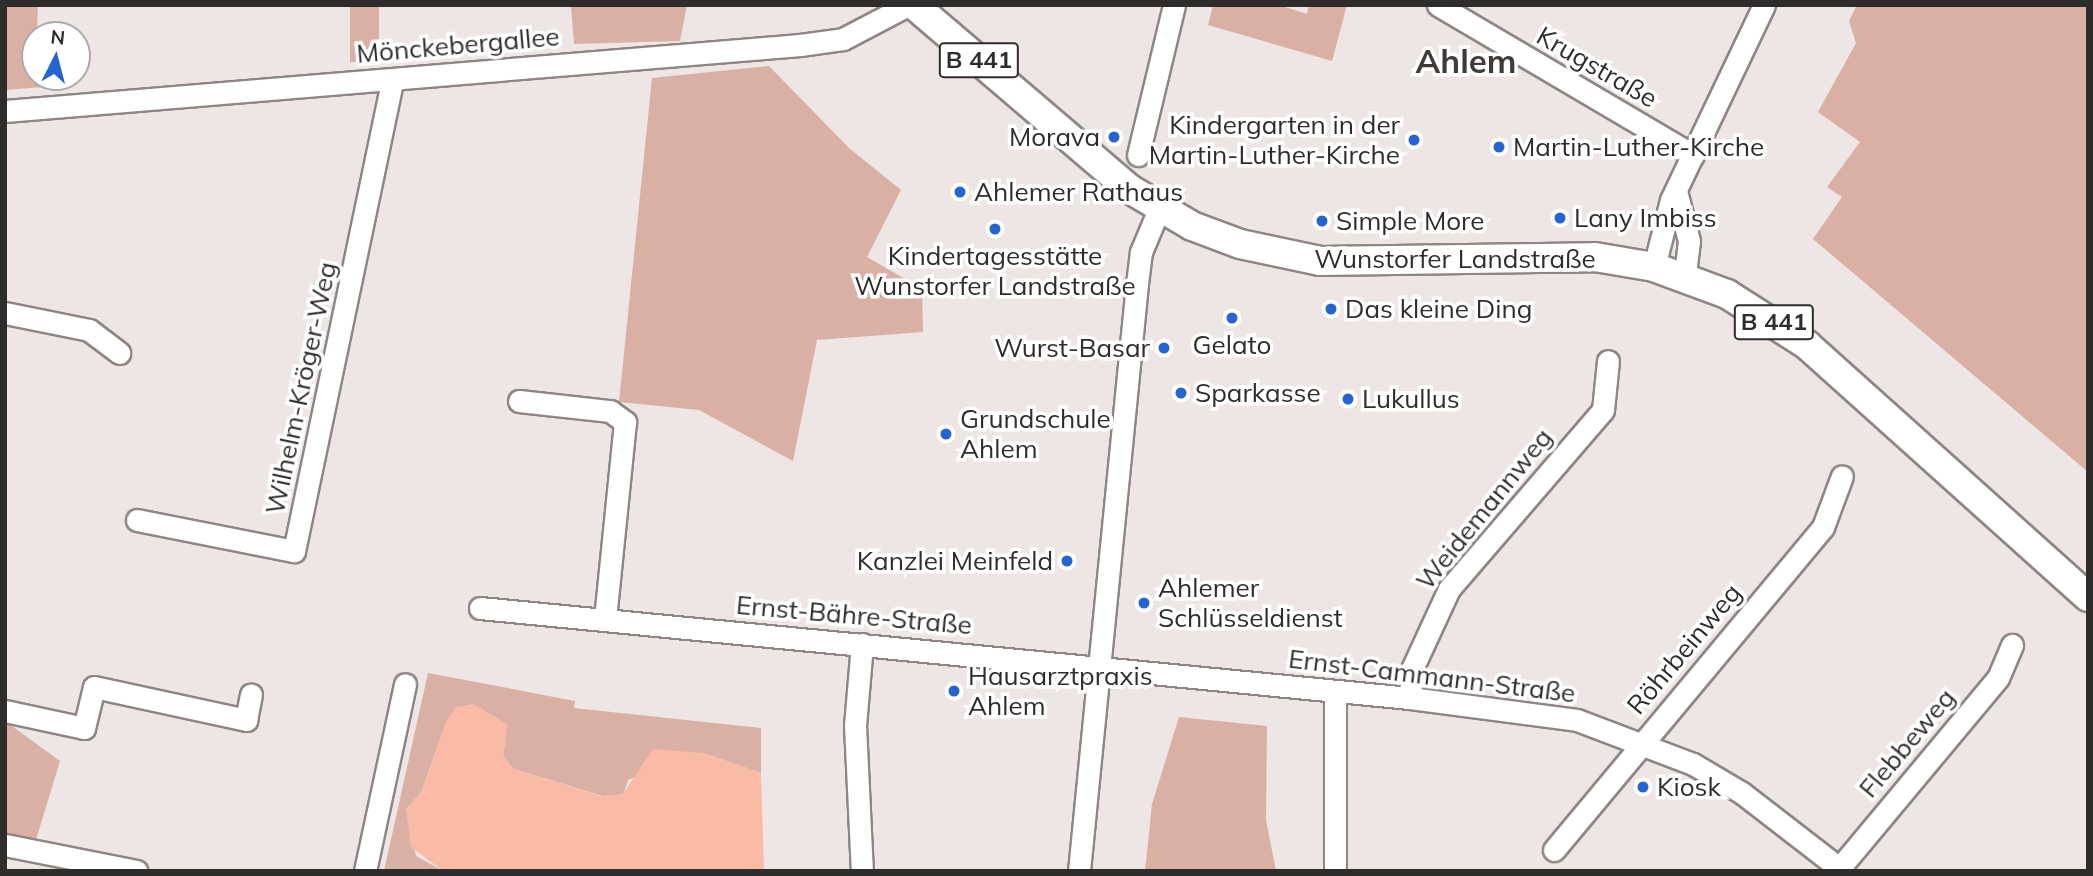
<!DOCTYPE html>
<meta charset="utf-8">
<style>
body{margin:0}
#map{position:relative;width:2093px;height:876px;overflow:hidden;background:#ede6e4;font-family:Mulish,sans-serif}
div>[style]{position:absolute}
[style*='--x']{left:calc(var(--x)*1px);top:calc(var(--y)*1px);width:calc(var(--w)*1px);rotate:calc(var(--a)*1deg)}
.green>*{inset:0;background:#d9b0a3;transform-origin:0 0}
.water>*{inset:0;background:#fabba6}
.roads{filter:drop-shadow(2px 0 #8d8684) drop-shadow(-2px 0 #8d8684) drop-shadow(0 2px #8d8684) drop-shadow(0 -2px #8d8684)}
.minor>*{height:21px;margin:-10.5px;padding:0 10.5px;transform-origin:10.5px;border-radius:10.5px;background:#fff}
.major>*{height:28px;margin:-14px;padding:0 14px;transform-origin:14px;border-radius:14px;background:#fff}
.dots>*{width:19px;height:19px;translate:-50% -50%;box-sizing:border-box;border:4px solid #fff;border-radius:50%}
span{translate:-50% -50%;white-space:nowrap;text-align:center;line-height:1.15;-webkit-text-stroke:7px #fff;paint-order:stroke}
.shield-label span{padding:2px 5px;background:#fff;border:2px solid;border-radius:5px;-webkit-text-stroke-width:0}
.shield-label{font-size:24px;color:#2f2d2c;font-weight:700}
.street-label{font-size:26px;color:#2f2d2c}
.poi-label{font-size:26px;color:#2f2d2c}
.right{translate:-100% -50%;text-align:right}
.left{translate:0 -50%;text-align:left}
.district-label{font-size:33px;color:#403a39;font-weight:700}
.frame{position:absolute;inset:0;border:7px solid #2f2d2c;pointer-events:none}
.north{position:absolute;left:21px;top:21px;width:70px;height:70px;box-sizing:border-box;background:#fff;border:2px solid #acabab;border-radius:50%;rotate:6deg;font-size:19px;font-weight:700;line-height:28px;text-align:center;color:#2f2d2c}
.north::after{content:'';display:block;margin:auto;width:24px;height:32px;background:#2665d1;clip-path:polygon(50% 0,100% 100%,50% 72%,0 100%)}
</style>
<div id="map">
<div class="green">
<div style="clip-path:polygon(5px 5px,38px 5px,35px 77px,43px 77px,43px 87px,5px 90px)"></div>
<div style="left:350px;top:5px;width:29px;height:57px"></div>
<div style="clip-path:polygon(571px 5px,687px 5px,680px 41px,574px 44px)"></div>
<div style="clip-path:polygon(1213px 5px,1279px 5px,1307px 14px,1309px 5px,1347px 5px,1332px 61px,1208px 25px)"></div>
<div style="clip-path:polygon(1857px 5px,2088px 5px,2088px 472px,1813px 239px,1842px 197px,1827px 187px,1860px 142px,1818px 112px,1856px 43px,1849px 21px)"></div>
<div style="clip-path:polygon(769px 66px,849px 148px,901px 190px,867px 257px,922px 289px,923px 332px,817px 340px,793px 461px,699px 410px,619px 402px,652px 78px)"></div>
<div style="clip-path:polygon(428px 673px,575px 701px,574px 708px,761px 728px,761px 773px,703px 753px,628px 780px,623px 795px,609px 798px,514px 769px,503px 757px,507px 724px,447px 720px,421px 793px,406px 809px,416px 856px,443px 871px,384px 871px)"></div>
<div style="clip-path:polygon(1179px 717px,1267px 726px,1266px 820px,1276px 871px,1145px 871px,1152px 804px)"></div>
<div style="clip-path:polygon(5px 721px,60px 761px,35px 843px,5px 839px)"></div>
</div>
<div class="water">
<div style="clip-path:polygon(473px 704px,507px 724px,503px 757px,514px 769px,601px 796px,623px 794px,653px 749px,703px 753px,761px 773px,764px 871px,443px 871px,411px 847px,406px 809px,421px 793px,447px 720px,456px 707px)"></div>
</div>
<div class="roads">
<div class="minor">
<div style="--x:1438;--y:5;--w:296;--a:30.5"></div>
<div style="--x:5;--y:111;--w:798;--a:-4.75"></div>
<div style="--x:800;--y:45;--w:43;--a:-7.9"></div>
<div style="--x:843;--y:39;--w:73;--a:-27.6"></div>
<div style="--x:1138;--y:155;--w:154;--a:-76.5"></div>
<div style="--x:1676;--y:191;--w:52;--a:75.4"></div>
<div style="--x:1689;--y:241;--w:34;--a:97"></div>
<div style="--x:1654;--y:267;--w:69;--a:-75.8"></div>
<div style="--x:1671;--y:200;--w:216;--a:-64.5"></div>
<div style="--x:5;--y:313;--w:86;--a:11.4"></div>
<div style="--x:89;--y:330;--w:38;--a:37"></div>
<div style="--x:519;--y:401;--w:92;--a:6.3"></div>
<div style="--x:610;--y:411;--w:19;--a:36"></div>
<div style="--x:625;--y:422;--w:198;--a:95.8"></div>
<div style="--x:137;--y:520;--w:160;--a:11.2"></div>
<div style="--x:294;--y:551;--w:481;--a:-78.2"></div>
<div style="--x:480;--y:608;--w:934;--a:5.53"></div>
<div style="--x:1410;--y:698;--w:168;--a:7.5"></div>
<div style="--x:1577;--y:720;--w:124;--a:20.8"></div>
<div style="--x:1693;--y:764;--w:57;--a:30.6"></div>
<div style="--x:1742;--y:793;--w:128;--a:37.7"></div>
<div style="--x:862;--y:644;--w:81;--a:94.9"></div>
<div style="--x:855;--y:725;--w:146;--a:87.3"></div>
<div style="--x:1335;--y:691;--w:180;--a:90"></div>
<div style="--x:1410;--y:698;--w:29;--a:-86"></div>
<div style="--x:1412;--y:669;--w:88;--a:-65.2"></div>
<div style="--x:1449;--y:589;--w:236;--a:-49.3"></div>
<div style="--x:1603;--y:410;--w:49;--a:-84.2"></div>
<div style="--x:5;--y:711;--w:81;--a:12.1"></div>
<div style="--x:84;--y:728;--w:42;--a:-76.3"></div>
<div style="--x:94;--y:687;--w:156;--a:12.2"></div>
<div style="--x:246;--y:720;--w:26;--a:-79"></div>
<div style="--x:5;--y:845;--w:134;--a:11.2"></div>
<div style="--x:1554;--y:850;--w:420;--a:-50.2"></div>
<div style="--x:1823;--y:527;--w:54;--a:-69.6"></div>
<div style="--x:365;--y:871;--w:191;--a:-77.9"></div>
<div style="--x:1079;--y:871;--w:590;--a:-84.36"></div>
<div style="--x:1137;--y:284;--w:32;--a:-83"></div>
<div style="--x:1141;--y:252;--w:47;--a:-67.3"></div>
<div style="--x:1837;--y:871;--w:251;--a:-50.2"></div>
<div style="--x:1998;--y:678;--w:36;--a:-67"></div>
</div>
<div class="major">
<div style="--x:914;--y:5;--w:282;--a:40.5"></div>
<div style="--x:1128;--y:188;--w:74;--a:30.7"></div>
<div style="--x:1192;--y:226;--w:51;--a:20.6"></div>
<div style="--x:1240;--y:244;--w:82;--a:12"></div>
<div style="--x:1320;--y:261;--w:275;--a:-0.8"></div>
<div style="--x:1595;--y:257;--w:60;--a:9.6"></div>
<div style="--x:1654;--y:267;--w:78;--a:20.3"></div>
<div style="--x:1727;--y:294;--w:95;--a:32.5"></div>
<div style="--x:1807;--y:345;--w:377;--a:41.9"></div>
</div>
</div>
<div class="dots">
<div style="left:1114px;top:137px;background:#2665d1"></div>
<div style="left:1414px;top:140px;background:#2665d1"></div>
<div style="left:1499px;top:147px;background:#2665d1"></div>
<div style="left:960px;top:192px;background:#2665d1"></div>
<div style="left:1560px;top:218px;background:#2665d1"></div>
<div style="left:1322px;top:221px;background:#2665d1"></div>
<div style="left:995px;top:229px;background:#2665d1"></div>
<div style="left:1331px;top:309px;background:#2665d1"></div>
<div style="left:1232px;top:318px;background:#2665d1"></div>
<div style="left:1164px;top:348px;background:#2665d1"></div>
<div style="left:1181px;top:393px;background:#2665d1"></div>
<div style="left:1348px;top:399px;background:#2665d1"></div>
<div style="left:946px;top:434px;background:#2665d1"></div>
<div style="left:1067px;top:561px;background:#2665d1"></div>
<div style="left:1144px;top:603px;background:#2665d1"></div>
<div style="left:954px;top:691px;background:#2665d1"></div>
<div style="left:1643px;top:787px;background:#2665d1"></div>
</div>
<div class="shield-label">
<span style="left:979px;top:60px">B 441</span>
<span style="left:1774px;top:322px">B 441</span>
</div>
<div class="street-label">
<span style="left:458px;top:45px;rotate:-5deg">Mönckebergallee</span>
<span style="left:1597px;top:67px;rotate:30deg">Krugstraße</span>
<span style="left:1455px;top:259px">Wunstorfer Landstraße</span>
<span style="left:301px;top:388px;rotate:-78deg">Wilhelm-Kröger-Weg</span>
<span style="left:1484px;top:509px;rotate:-51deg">Weidemannweg</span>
<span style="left:854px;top:615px;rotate:5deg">Ernst-Bähre-Straße</span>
<span style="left:1684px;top:649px;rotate:-50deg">Röhrbeinweg</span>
<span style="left:1432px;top:676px;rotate:7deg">Ernst-Cammann-Straße</span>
<span style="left:1907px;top:743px;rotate:-50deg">Flebbeweg</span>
</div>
<div class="poi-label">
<span class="right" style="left:1400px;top:140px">Kindergarten in der<br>Martin-Luther-Kirche</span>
<span class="right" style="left:1100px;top:137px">Morava</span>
<span class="left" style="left:1513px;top:147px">Martin-Luther-Kirche</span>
<span class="left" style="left:974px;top:192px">Ahlemer Rathaus</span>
<span class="left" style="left:1574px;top:218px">Lany Imbiss</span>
<span class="left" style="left:1336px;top:221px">Simple More</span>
<span style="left:995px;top:271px">Kindertagesstätte<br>Wunstorfer Landstraße</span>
<span class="left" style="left:1345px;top:309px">Das kleine Ding</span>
<span style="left:1232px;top:345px">Gelato</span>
<span class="right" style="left:1150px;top:348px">Wurst-Basar</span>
<span class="left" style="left:1195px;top:393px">Sparkasse</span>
<span class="left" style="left:1362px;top:399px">Lukullus</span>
<span class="left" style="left:960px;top:434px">Grundschule<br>Ahlem</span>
<span class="right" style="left:1053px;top:561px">Kanzlei Meinfeld</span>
<span class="left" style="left:1158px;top:603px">Ahlemer<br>Schlüsseldienst</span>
<span class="left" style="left:968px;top:691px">Hausarztpraxis<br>Ahlem</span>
<span class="left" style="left:1657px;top:787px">Kiosk</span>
</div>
<div class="district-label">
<span style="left:1466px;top:61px">Ahlem</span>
</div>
<div class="frame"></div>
<div class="north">N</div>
</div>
